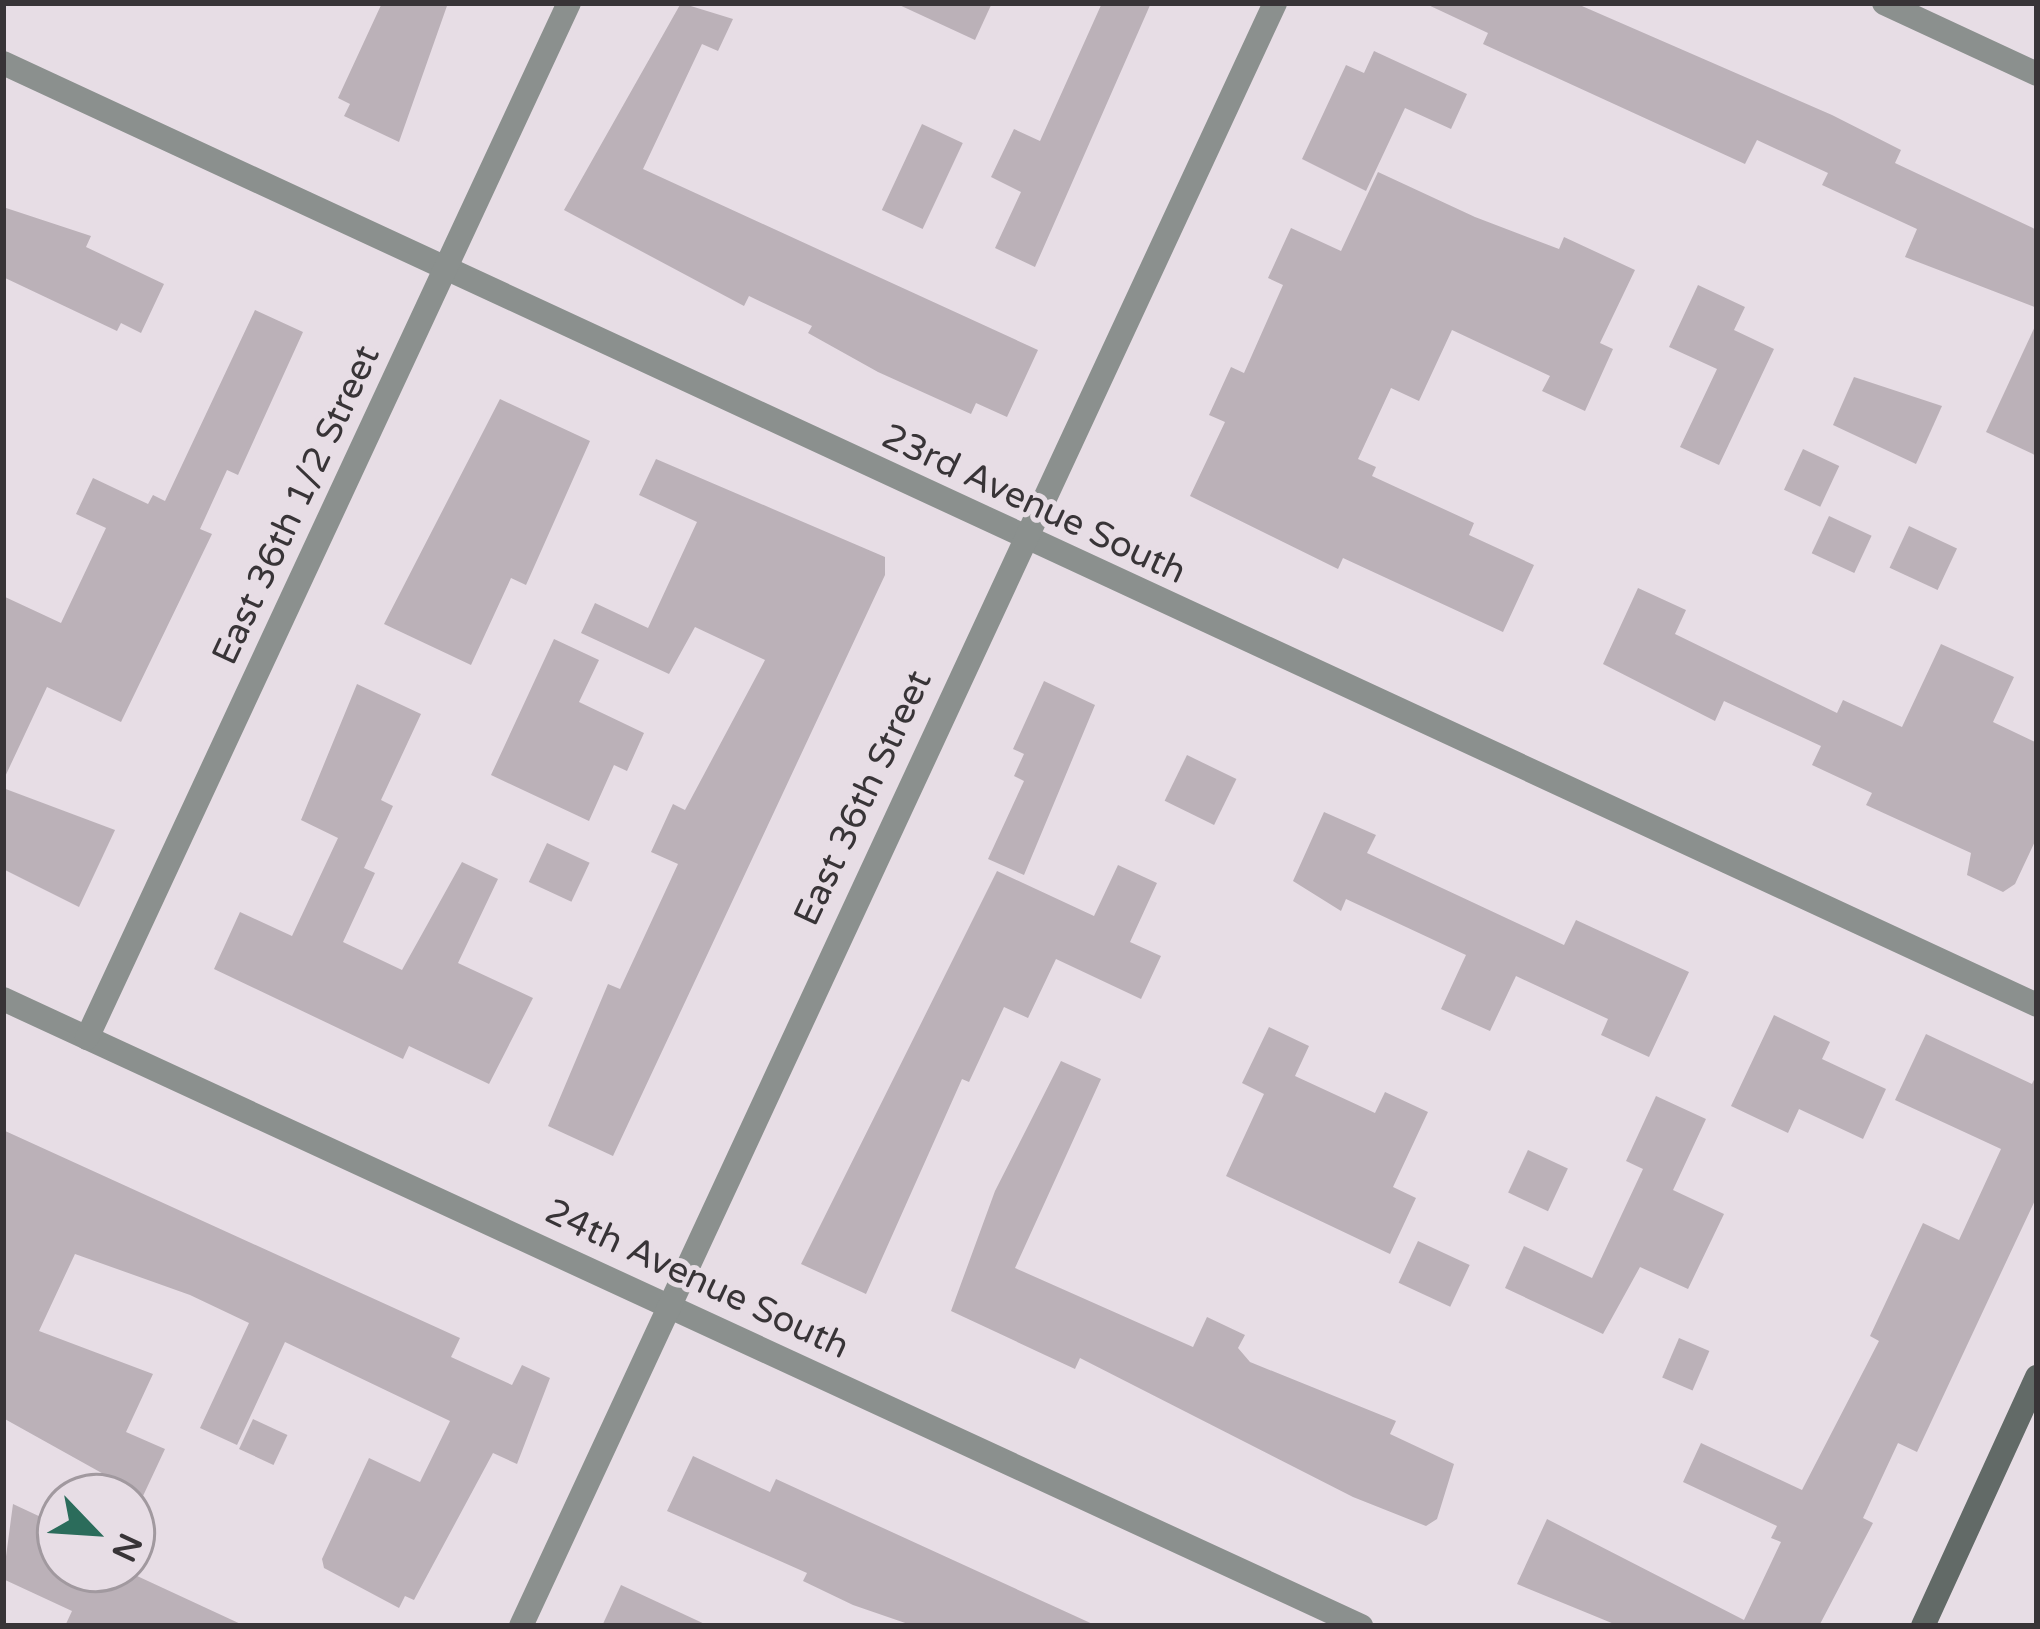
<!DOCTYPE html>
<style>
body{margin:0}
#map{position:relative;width:2040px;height:1629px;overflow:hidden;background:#e7dde5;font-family:"Varela Round",sans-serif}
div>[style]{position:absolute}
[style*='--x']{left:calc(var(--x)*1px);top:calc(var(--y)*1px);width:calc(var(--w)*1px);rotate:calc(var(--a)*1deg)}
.building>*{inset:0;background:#bbb1b8;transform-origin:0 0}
.street>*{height:24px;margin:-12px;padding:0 12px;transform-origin:12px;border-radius:12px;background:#8b908e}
.secondary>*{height:24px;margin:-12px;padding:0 12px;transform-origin:12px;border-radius:12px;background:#626a67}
span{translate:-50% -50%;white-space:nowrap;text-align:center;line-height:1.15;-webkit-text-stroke:10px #e7dde5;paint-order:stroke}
.street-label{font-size:36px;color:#383437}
.frame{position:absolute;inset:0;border:6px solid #383437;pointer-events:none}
.north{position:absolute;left:36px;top:1473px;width:120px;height:120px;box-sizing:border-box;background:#e7dde5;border:3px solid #a1999f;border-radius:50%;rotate:115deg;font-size:33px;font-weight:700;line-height:48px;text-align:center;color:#383437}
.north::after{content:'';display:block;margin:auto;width:42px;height:54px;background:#2b6c5b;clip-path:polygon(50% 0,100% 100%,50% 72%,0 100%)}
</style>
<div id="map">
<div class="building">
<div style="clip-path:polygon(382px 3px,448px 3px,399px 142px,344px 116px,350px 104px,338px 98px)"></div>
<div style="clip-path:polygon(681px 3px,733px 19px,718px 51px,702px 44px,643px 169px,1038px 350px,1007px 417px,976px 403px,971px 414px,878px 372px,808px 333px,812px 326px,749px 296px,744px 306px,564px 210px)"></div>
<div style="clip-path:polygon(895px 3px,992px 3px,975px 40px)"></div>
<div style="clip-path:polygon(1102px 3px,1151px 3px,1035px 267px,995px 248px,1021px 192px,991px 177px,1014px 129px,1040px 141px)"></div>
<div style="clip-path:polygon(1424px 3px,1575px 3px,1832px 115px,1901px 150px,1895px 163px,2037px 230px,2037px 308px,1905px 257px,1917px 229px,1822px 185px,1828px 173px,1757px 140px,1745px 164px,1483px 44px,1488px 33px)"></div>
<div style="clip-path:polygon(1374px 51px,1467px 94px,1451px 129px,1405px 108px,1366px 191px,1302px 159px,1346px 65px,1364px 73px)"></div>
<div style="left:922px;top:124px;width:45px;height:95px;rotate:25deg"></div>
<div style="clip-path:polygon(1378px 172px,1475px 217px,1559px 249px,1564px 237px,1635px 270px,1600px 343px,1613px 349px,1585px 411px,1542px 391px,1550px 376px,1452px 330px,1419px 401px,1391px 388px,1358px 459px,1376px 467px,1372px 476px,1474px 523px,1469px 535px,1534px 565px,1503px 632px,1343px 558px,1338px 569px,1190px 496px,1225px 422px,1209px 415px,1231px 367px,1244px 373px,1283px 285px,1268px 278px,1291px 228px,1341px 251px)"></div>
<div style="clip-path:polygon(3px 207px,91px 236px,86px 247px,164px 284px,141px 333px,121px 323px,117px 331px,3px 277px)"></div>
<div style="clip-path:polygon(1698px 285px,1745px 307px,1734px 330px,1774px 349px,1719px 465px,1680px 447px,1717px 369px,1669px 347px)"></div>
<div style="clip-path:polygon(255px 310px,303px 332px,238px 475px,227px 470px,200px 529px,212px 534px,121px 722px,47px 687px,3px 781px,3px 596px,61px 623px,106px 528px,76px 514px,93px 478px,148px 504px,153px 495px,165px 501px)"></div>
<div style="clip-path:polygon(2037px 322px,2037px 456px,1986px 432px)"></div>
<div style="clip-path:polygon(1854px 377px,1942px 406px,1916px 464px,1833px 425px)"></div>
<div style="clip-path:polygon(500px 399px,590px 441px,526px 585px,511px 578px,471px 665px,384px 624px)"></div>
<div style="left:1803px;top:449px;width:40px;height:45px;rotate:25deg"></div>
<div style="clip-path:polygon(656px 459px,885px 557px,885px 575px,613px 1156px,548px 1126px,608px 984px,620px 989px,678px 864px,651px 852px,673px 804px,685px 810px,765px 660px,695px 627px,669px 674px,581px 633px,595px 603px,648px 628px,697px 522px,639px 495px)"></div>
<div style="left:1829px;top:516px;width:47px;height:41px;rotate:25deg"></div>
<div style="left:1909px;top:526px;width:53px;height:46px;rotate:25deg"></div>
<div style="clip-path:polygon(1638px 588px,1686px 610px,1675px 634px,1837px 713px,1843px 700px,1902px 727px,1941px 644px,2014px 677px,1993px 722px,2037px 743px,2037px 837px,2015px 884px,2003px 892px,1967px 875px,1971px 853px,1866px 805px,1872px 793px,1812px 765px,1821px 746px,1724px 701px,1715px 721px,1603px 664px)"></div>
<div style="clip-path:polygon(554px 639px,599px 660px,579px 702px,644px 733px,627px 771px,614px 765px,589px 821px,491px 775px)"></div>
<div style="clip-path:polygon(1044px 681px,1095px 705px,1024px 875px,988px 859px,1024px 781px,1014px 776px,1024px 754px,1013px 749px)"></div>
<div style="clip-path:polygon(357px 684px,421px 714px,381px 800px,393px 806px,364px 868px,375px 873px,343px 942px,402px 970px,462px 862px,498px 879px,458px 963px,533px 998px,489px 1084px,409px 1046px,403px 1059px,214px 969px,240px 912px,292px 936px,338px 838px,301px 820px)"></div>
<div style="left:1187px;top:755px;width:55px;height:51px;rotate:26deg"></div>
<div style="clip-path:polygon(3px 788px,115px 830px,79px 907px,3px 869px)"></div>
<div style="clip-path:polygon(1324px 812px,1376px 835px,1367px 853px,1564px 945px,1576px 920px,1689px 972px,1649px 1057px,1601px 1035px,1608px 1019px,1516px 976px,1490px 1031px,1441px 1009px,1466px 955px,1346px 899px,1341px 911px,1293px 881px)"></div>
<div style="left:547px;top:843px;width:47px;height:43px;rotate:25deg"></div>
<div style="clip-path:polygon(1118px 865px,1157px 883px,1130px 942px,1161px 956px,1141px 999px,1056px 959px,1028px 1018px,1004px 1007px,969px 1082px,962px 1079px,866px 1294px,801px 1264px,997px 871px,1094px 916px)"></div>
<div style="clip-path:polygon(1774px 1015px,1830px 1042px,1822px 1059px,1886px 1089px,1863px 1139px,1799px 1109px,1788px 1133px,1731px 1106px)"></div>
<div style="clip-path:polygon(1269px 1027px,1309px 1046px,1295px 1076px,1375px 1113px,1385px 1092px,1428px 1112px,1393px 1187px,1416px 1198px,1390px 1254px,1226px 1176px,1264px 1094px,1242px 1083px)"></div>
<div style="clip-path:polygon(1926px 1034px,2032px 1084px,2037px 1073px,2037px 1196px,1917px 1452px,1898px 1443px,1863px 1518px,1873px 1523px,1819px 1626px,1619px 1626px,1517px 1584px,1547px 1519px,1744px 1620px,1781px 1542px,1771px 1538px,1777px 1526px,1683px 1482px,1701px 1443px,1802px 1490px,1879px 1341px,1870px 1336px,1923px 1223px,1959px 1240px,2001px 1149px,1895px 1100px)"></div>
<div style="clip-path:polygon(1061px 1061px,1101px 1079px,1015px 1268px,1193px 1347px,1207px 1317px,1245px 1335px,1238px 1348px,1250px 1362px,1396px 1421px,1390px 1434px,1454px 1464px,1437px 1519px,1426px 1526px,1353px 1497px,1080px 1358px,1075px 1369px,951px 1311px,995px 1191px)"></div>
<div style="clip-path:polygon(1656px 1096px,1706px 1119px,1673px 1190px,1724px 1214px,1688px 1289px,1640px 1267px,1603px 1334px,1505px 1288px,1524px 1246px,1592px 1278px,1643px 1169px,1626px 1161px)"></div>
<div style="clip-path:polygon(3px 1130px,460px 1338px,451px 1357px,512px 1385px,522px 1365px,550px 1378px,517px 1464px,493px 1453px,414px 1600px,405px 1596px,399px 1608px,324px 1568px,322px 1559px,369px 1458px,420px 1482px,450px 1421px,285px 1342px,237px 1445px,200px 1428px,249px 1323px,190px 1295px,75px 1254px,39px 1331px,153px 1374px,126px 1432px,165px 1449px,143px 1496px,3px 1418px)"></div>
<div style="left:1528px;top:1150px;width:44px;height:47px;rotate:25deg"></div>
<div style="left:1418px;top:1241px;width:57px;height:46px;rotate:25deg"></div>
<div style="left:1679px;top:1338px;width:33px;height:43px;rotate:23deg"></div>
<div style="left:253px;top:1419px;width:38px;height:33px;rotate:25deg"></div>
<div style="clip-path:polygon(693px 1456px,770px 1492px,776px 1479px,1097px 1626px,914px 1626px,853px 1605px,803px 1581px,807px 1573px,667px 1511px)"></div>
<div style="clip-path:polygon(13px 1504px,60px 1526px,60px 1569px,122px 1569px,245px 1626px,65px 1626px,72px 1611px,3px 1579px)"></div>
<div style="clip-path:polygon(621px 1585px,709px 1626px,602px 1626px)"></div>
</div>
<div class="street">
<div style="--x:1884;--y:3;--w:169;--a:24.9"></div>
<div style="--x:3;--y:63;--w:2242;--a:24.85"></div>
<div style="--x:3;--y:999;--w:1496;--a:24.78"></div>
<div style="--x:87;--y:1038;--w:1142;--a:-65.03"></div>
<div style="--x:521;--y:1626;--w:1790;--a:-65.08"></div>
</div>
<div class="secondary">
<div style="--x:1923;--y:1626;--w:274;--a:-65.4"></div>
</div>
<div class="street-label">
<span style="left:1034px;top:504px;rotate:25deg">23rd Avenue South</span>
<span style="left:296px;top:505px;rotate:-65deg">East 36th 1/2 Street</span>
<span style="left:863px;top:798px;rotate:-65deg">East 36th Street</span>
<span style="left:697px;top:1279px;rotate:25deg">24th Avenue South</span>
</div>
<div class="frame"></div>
<div class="north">N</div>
</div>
